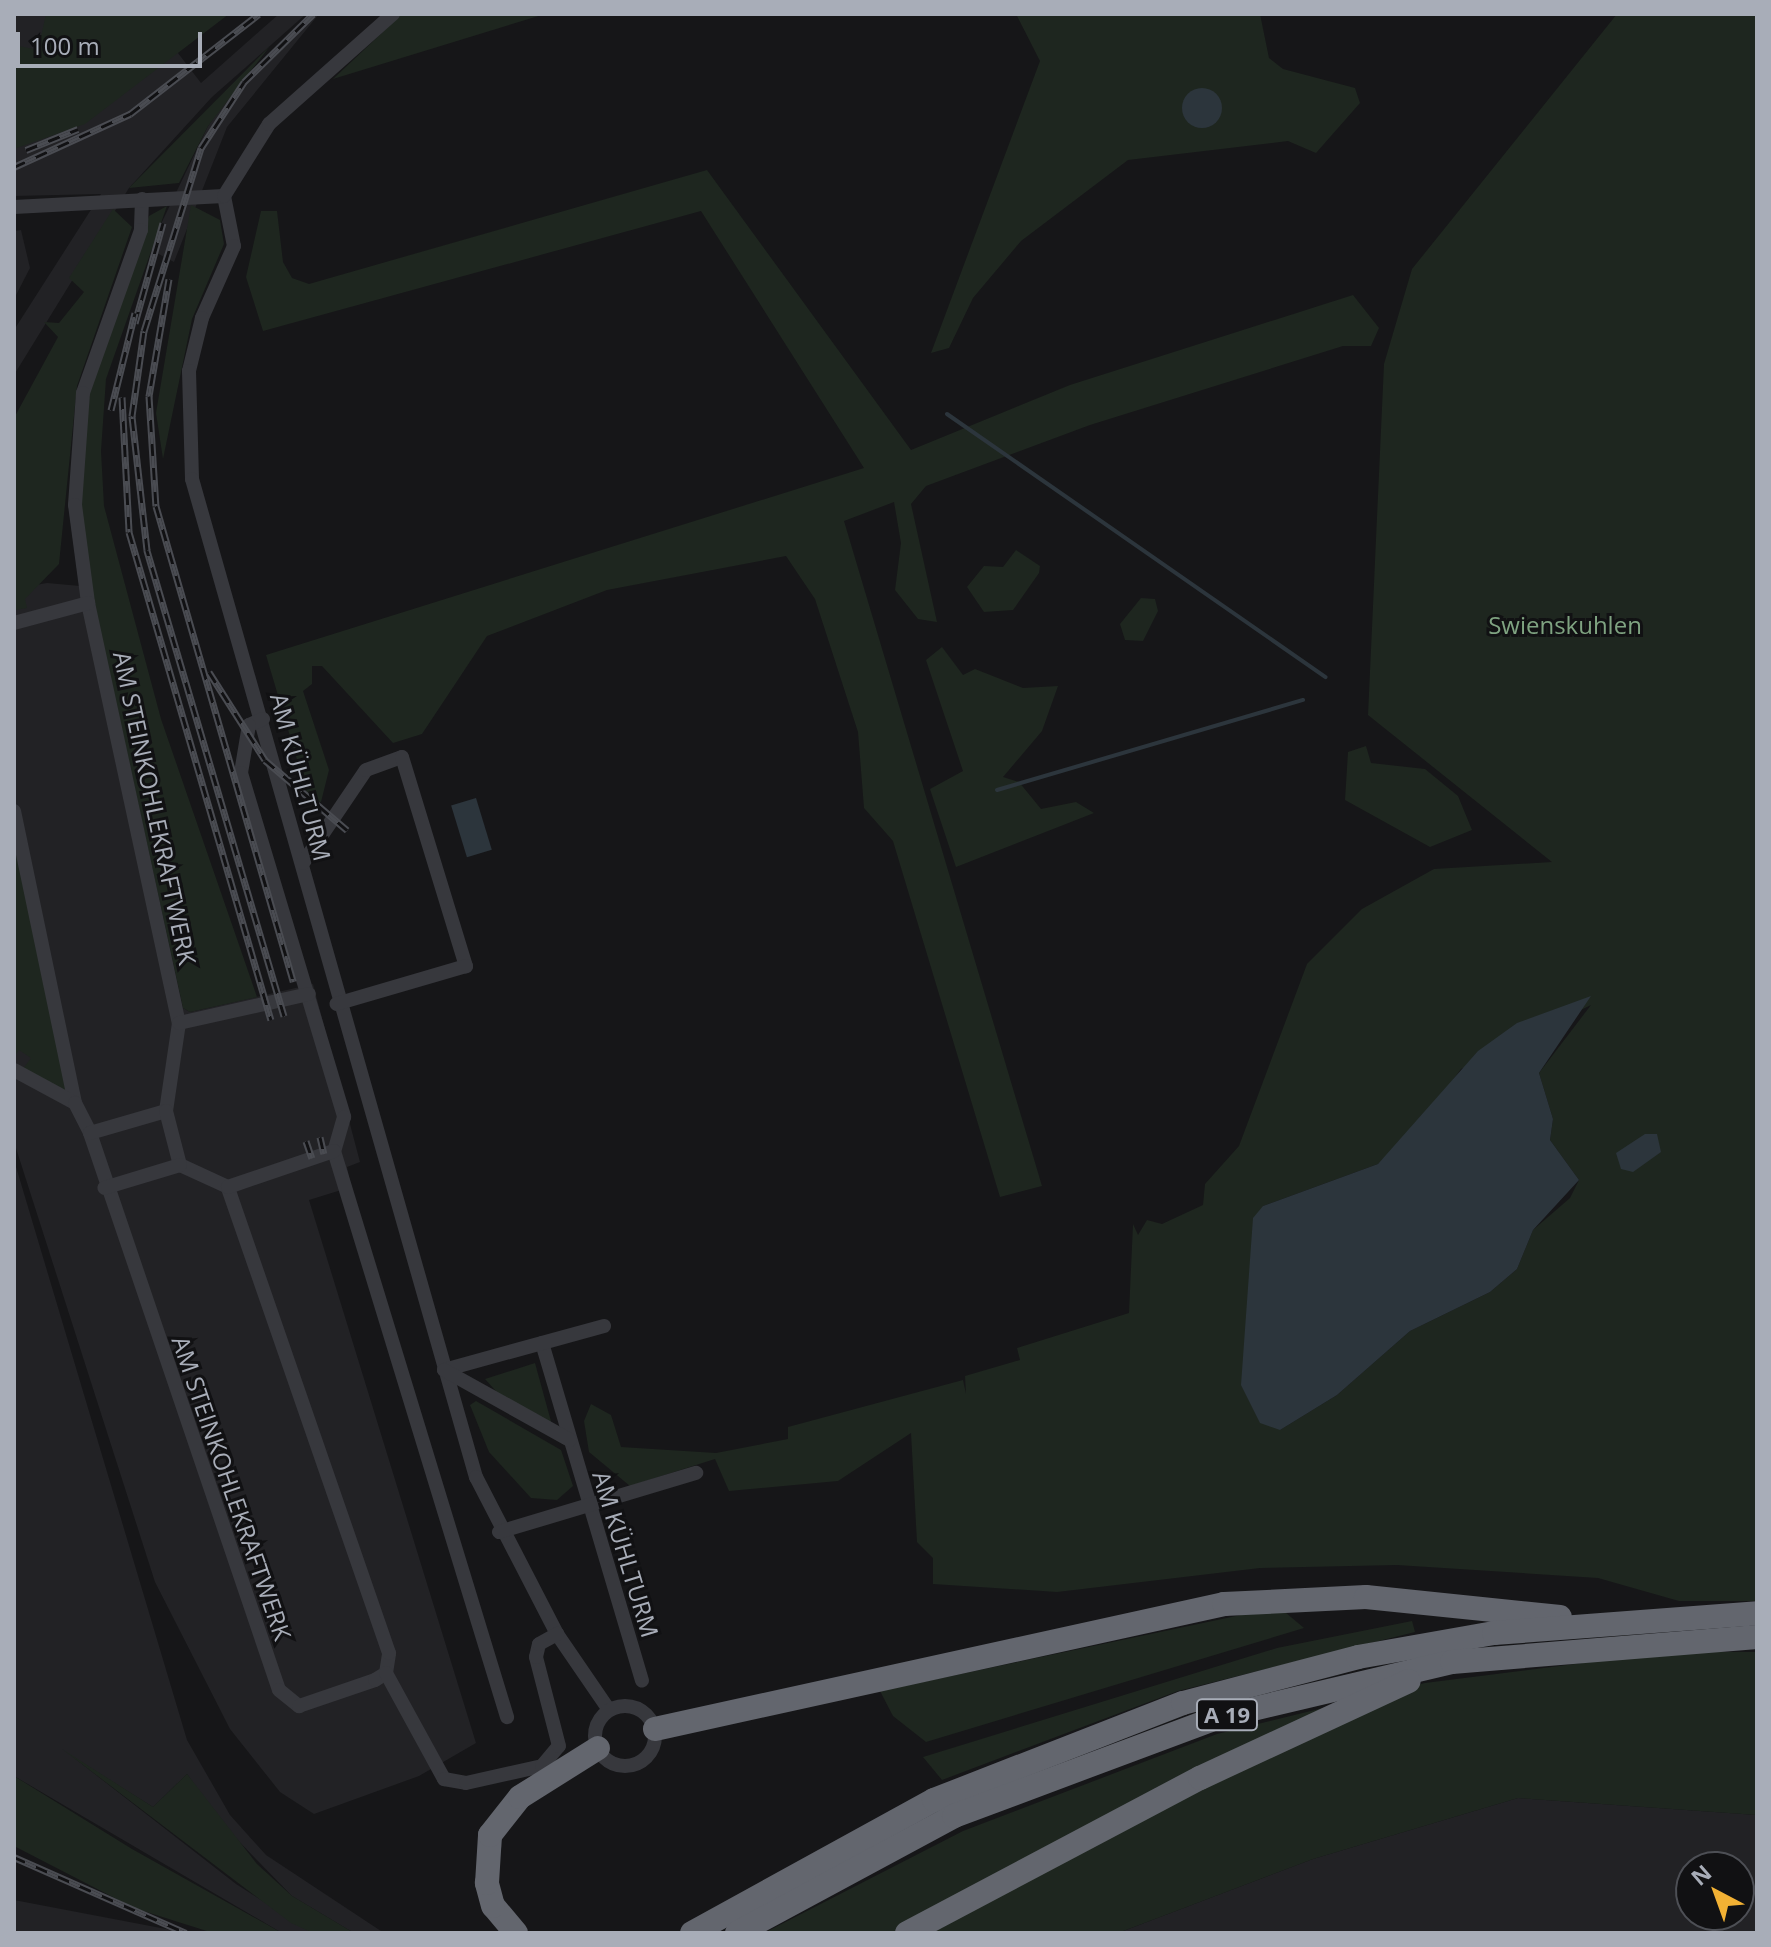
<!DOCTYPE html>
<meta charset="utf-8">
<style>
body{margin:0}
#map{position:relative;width:1771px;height:1947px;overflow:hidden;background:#161618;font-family:"Open Sans",sans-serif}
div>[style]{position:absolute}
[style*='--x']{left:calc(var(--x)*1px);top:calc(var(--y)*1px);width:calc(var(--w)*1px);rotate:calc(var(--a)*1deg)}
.built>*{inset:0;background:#222225}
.green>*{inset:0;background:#1e261f}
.water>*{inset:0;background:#2c353c;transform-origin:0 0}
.round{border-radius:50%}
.stream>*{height:4px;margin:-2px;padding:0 2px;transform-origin:2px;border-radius:2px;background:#2c353c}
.street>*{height:14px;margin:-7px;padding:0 7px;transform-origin:7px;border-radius:7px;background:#37383d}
.street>.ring{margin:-7px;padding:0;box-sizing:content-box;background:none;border:14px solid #37383d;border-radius:50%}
.highway>*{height:24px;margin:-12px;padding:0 12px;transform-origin:12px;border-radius:12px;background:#63666e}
.rail>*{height:7px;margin-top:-3.5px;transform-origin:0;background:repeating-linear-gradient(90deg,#111113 0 12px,#4a4c52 0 24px);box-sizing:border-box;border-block:2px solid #4a4c52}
span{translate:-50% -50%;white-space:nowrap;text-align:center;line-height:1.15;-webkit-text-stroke:6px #111113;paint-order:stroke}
.shield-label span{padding:2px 6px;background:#111113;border:2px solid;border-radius:6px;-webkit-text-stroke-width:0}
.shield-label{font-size:22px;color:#a8adb8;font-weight:700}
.park-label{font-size:24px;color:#7fa381}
.street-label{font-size:24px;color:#a8adb8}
.frame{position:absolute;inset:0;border:16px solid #a8adb8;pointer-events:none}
.north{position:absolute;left:1675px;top:1851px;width:80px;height:80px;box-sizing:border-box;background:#111113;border:2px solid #4d4f55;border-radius:50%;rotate:319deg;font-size:22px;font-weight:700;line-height:32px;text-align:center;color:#a8adb8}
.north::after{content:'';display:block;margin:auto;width:28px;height:36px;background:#f2b134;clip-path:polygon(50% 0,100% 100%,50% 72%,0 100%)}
.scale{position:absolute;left:16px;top:32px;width:186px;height:36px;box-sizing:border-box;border:4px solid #a8adb8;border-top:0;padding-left:10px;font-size:24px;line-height:28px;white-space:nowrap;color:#a8adb8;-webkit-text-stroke:6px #111113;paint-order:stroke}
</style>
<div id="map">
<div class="built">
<div style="clip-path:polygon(14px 14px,148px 14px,201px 83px,279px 14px,306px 14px,212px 97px,129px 188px,14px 375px,14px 330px,101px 194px,14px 196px)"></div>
<div style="clip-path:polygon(310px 14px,319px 14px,227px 127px,174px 262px,149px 249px,208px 126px,238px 84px)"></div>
<div style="clip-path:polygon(21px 230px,30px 268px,14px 299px,14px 231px)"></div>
<div style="clip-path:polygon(47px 583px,91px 587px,183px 1008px,190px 1012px,313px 984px,360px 1162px,347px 1167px,351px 1187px,309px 1200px,476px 1743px,419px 1776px,314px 1814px,280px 1792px,230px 1729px,155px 1582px,14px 1142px,14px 589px)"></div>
<div style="clip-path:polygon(14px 1160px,187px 1740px,230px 1815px,266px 1855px,384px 1933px,354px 1933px,292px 1896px,221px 1823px,187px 1774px,153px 1807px,73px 1757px,236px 1884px,313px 1933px,282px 1933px,14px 1776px)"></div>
<div style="clip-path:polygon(evenodd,1518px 1798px,1757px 1815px,1757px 1933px,1118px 1933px,1313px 1859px,1518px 1798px,1691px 1867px,1739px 1867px,1739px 1915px,1691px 1915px,1691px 1867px)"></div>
<div style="clip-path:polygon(14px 1900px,187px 1933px,14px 1933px)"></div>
</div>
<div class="green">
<div style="clip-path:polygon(46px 14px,229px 14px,85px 124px,14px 149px,14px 45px,38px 50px)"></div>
<div style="clip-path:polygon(402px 14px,545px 14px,333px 79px)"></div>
<div style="clip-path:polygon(1016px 14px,1260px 14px,1269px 58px,1283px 69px,1355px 88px,1360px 103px,1316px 153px,1288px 141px,1128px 160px,1021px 241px,973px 298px,949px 348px,931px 353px,1040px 61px)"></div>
<div style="clip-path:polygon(evenodd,1617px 14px,1757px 14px,1757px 1601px,1679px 1601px,1598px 1578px,1397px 1565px,1260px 1568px,1057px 1592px,933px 1584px,933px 1558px,917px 1542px,911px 1433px,838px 1481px,729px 1491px,715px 1459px,630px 1486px,589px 1452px,584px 1421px,591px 1404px,611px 1415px,621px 1447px,716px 1453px,788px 1439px,788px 1427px,963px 1380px,966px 1394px,965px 1376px,1020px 1360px,1017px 1348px,1129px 1313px,1133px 1224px,1138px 1235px,1147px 1220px,1162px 1224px,1203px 1205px,1205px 1184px,1239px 1146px,1307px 964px,1362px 909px,1434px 869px,1552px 862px,1368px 715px,1384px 364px,1412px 269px,1617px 14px,1591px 1005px,1539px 1073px,1553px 1119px,1550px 1140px,1579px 1180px,1570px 1198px,1533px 1230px,1517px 1269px,1490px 1292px,1410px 1331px,1337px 1395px,1280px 1430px,1263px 1206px,1378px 1164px,1412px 1135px,1461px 1069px,1591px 1005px)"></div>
<div style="clip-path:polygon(270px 46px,208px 126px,179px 183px,129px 188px)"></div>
<div style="clip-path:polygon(707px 170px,911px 450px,1070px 385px,1353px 295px,1379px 328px,1371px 346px,1343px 346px,1090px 425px,926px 486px,911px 504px,937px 622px,918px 619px,895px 590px,901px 543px,894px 502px,844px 521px,1042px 1186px,1000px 1197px,893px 841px,864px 808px,858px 732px,815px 599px,786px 556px,607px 590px,487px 636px,422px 734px,393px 743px,322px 666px,312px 666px,312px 684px,303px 691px,329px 770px,321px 802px,309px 800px,266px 655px,864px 468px,701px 211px,263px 331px,246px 277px,261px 211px,277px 211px,283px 262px,292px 278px,309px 284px)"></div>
<div style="clip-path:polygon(191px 205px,220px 220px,224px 244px,192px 319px,163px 459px,156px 413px)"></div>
<div style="clip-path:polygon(167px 206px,106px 379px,101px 451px,104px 506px,161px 719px,257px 997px,190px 1012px,183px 1008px,86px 567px,79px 486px,91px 381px,149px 216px)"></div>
<div style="clip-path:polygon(113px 209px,132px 227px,77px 386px,59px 564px,25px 599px,27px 608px,15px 610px,14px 418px,58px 337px,44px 322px,59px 323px,84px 292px,69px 278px)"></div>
<div style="clip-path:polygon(1016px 550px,1040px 566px,1039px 573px,1013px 610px,984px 612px,967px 587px,984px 566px,1003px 567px)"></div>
<div style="clip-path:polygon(1141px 598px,1155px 599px,1158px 611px,1143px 641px,1125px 640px,1120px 624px)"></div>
<div style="clip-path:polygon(942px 647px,963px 675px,975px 669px,1023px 688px,1058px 686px,1042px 731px,1003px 777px,1019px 782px,1041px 809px,1076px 802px,1094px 813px,956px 867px,930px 789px,963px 771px,926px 660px)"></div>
<div style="clip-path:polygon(1366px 746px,1371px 763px,1425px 769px,1458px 796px,1472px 830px,1430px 847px,1345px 800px,1348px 752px)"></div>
<div style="clip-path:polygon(14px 833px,68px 1086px,64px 1091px,22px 1070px,31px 1058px,19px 1050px,14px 1057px)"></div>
<div style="clip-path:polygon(535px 1363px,552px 1425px,512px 1409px,485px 1379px)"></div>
<div style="clip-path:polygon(476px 1401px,561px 1450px,573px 1486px,557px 1500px,531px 1498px,489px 1452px,470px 1405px)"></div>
<div style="clip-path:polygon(1279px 1607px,1304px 1628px,926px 1742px,893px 1716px,880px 1691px)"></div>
<div style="clip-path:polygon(1412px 1621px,1415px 1632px,1178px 1691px,942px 1780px,923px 1757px,1277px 1648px)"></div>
<div style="clip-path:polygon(1669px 1652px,1757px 1652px,1757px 1815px,1518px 1798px,1313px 1859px,1118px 1933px,764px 1933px,963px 1831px,1217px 1734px,1425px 1683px)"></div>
<div style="clip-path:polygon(62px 1749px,153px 1807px,187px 1774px,257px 1864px,292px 1896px,354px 1933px,313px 1933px,291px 1923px)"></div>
<div style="clip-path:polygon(14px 1776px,132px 1849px,282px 1933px,213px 1933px,134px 1908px,14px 1846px)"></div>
</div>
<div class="water">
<div class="round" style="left:1182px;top:88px;width:40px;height:40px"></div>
<div style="left:476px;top:798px;width:54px;height:26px;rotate:73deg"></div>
<div style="clip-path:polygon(1591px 996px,1539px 1073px,1553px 1119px,1550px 1140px,1579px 1180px,1533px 1230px,1517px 1269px,1490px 1292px,1410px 1331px,1337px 1395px,1280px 1430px,1260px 1423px,1241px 1385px,1253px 1218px,1263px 1206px,1378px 1164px,1478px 1051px,1517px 1023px)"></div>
<div style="clip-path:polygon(1645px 1134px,1657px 1134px,1661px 1152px,1633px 1172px,1621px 1169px,1616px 1153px)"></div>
</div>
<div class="stream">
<div style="--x:947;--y:414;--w:461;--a:34.8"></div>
<div style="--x:997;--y:790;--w:319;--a:-16.4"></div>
</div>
<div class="street">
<div style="--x:224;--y:196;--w:51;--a:78.7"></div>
<div style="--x:234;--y:246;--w:79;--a:114"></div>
<div style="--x:202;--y:318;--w:55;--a:103.8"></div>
<div style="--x:189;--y:371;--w:108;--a:88.4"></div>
<div style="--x:192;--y:479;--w:1038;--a:74.12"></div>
<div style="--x:476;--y:1477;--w:177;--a:62.7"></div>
<div style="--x:557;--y:1634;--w:92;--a:55.6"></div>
<div style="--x:142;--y:199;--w:31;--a:92"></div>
<div style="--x:141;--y:230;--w:173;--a:109.6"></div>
<div style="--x:83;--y:393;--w:112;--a:94.1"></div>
<div style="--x:75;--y:505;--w:99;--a:82.4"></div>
<div style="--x:88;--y:603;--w:430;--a:77.8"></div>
<div style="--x:179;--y:1023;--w:89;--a:98.4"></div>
<div style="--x:14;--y:207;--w:210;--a:-3"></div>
<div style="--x:224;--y:196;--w:85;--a:-58"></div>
<div style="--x:269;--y:124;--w:166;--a:-41.6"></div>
<div style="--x:14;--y:623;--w:77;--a:-15.1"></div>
<div style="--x:263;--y:719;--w:15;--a:157"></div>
<div style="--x:249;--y:725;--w:49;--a:99.5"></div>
<div style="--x:241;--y:773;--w:359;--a:73.3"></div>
<div style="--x:344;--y:1117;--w:35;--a:106"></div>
<div style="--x:334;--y:1151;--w:592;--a:73"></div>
<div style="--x:14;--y:811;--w:298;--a:78.2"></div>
<div style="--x:303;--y:863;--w:112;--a:-55.9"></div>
<div style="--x:366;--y:770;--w:38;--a:-20"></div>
<div style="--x:402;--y:757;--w:219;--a:73"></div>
<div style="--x:466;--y:966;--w:135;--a:163.7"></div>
<div style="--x:179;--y:1023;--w:133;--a:-12.6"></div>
<div style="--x:14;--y:1070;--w:69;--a:28.4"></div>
<div style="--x:75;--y:1103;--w:34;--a:63"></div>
<div style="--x:90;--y:1133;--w:588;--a:71.26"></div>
<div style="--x:279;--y:1690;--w:26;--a:39"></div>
<div style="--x:299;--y:1706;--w:80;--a:-18.9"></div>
<div style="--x:375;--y:1680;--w:13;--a:-32"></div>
<div style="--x:386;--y:1673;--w:20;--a:-81"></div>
<div style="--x:389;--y:1653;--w:493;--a:-109.1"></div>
<div style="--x:228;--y:1187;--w:53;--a:-155.4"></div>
<div style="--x:90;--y:1133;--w:79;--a:-16.1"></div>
<div style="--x:166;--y:1111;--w:56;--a:75.5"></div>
<div style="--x:180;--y:1165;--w:79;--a:163.2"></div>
<div style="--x:228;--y:1187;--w:112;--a:-18.8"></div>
<div style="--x:542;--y:1343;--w:352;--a:73.5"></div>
<div style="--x:444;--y:1370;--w:166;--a:-15.4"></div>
<div style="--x:444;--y:1370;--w:144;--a:29.1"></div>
<div style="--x:499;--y:1532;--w:206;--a:-16.7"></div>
<div style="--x:386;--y:1673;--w:121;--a:61.3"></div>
<div style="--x:444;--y:1779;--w:22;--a:10"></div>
<div style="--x:466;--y:1783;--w:78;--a:-12.6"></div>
<div style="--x:542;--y:1766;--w:26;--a:-50"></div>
<div style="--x:559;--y:1746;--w:92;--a:-104.5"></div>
<div style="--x:536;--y:1657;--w:13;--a:-77"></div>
<div style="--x:539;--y:1644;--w:21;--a:-29"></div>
<div class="ring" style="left:595px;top:1706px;width:46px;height:46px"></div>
</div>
<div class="highway">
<div style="--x:655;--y:1729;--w:583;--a:-12.39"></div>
<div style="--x:1224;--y:1604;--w:142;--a:-2.8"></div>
<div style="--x:1366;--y:1597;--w:195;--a:5.9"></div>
<div style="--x:516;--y:1933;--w:35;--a:-130"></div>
<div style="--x:493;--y:1906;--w:24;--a:-105"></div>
<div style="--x:487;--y:1883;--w:48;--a:-86.4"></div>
<div style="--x:490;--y:1835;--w:48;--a:-51.7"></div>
<div style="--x:520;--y:1797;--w:92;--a:-32.1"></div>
<div style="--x:692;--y:1933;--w:276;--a:-28.8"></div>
<div style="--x:934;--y:1800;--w:267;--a:-21.3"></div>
<div style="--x:1183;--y:1703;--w:181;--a:-14.7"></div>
<div style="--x:1358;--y:1657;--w:138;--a:-10"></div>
<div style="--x:1494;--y:1633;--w:264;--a:-4.3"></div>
<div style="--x:737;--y:1933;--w:247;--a:-28.3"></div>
<div style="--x:954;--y:1816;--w:283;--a:-20.5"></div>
<div style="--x:1219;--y:1717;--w:239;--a:-13.3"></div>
<div style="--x:1452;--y:1662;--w:306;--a:-4.7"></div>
<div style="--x:907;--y:1933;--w:331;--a:-27.9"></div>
<div style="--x:1200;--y:1778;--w:230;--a:-24.9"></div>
</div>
<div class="rail">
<div style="--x:26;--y:150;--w:56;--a:-22"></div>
<div style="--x:14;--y:167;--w:128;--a:-24.6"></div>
<div style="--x:130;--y:114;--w:163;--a:-37.8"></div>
<div style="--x:169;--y:279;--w:119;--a:99.7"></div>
<div style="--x:149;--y:396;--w:110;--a:86.4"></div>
<div style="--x:156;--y:506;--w:495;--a:73.9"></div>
<div style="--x:135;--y:323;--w:104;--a:-74.4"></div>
<div style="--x:122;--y:397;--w:135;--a:87"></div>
<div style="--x:129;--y:532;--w:508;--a:73.78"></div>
<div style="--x:111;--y:410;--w:100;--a:-76.1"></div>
<div style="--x:209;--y:672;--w:104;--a:57.5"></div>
<div style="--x:265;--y:760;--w:108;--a:40.5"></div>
<div style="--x:284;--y:1016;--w:486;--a:-106.4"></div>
<div style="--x:147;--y:550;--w:135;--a:-96.4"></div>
<div style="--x:132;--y:416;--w:86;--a:-82"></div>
<div style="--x:144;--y:331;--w:192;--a:-72.7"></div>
<div style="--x:201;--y:148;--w:79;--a:-56.9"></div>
<div style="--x:244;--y:82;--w:97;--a:-44.6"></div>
<div style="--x:320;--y:1137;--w:17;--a:77"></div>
<div style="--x:306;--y:1141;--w:18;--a:71"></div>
<div style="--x:14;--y:1857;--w:188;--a:23.8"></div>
</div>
<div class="shield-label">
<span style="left:1227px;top:1715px">A 19</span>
</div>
<div class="park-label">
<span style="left:1565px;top:625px">Swienskuhlen</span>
</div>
<div class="street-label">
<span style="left:301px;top:777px;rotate:75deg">AM KÜHLTURM</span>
<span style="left:155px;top:808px;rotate:78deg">AM STEINKOHLEKRAFTWERK</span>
<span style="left:232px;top:1488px;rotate:71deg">AM STEINKOHLEKRAFTWERK</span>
<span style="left:626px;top:1554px;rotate:73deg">AM KÜHLTURM</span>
</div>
<div class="frame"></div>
<div class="north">N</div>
<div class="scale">100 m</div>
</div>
